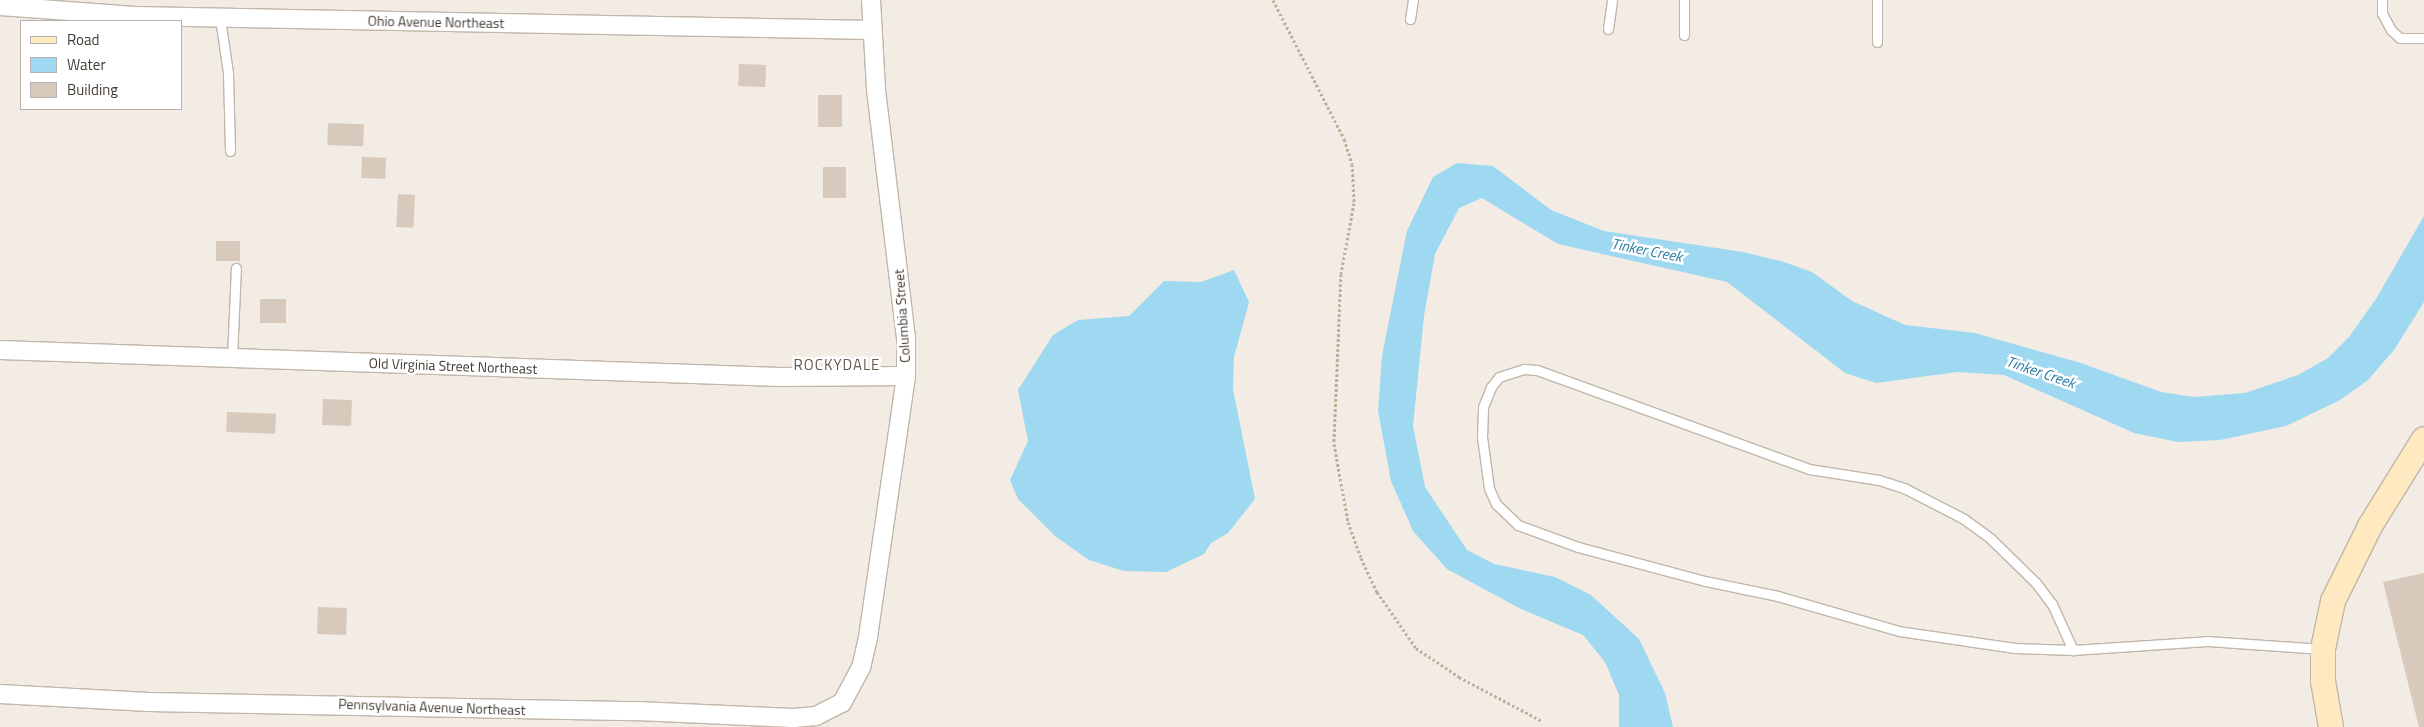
<!DOCTYPE html>
<style>
body{margin:0}
#map{position:relative;width:2424px;height:727px;overflow:hidden;background:#f2ece4;font-family:"Titillium Web",sans-serif}
div>[style]{position:absolute}
[style*='--x']{left:calc(var(--x)*1px);top:calc(var(--y)*1px);width:calc(var(--w)*1px);rotate:calc(var(--a)*1deg)}
.water>*{inset:0;background:#9ed8f1}
.building>*{inset:0;background:#d7c9bc;transform-origin:0 0}
.path>*{height:3px;margin-top:-1.5px;transform-origin:0;background:repeating-linear-gradient(90deg,#c0ad97 0 2.5px,transparent 0 5px)}
.roads{filter:drop-shadow(1px 0 #c1b6a9) drop-shadow(-1px 0 #c1b6a9) drop-shadow(0 1px #c1b6a9) drop-shadow(0 -1px #c1b6a9)}
.lane>*{height:9px;margin:-4.5px;padding:0 4.5px;transform-origin:4.5px;border-radius:4.5px;background:#fff}
.street>*{height:18px;margin:-9px;padding:0 9px;transform-origin:9px;border-radius:9px;background:#fff}
.secondary>*{height:24px;margin:-12px;padding:0 12px;transform-origin:12px;border-radius:12px;background:#ffe9c1}
span{translate:-50% -50%;white-space:nowrap;text-align:center;line-height:1.15;-webkit-text-stroke:5px #fff;paint-order:stroke}
.street-label{font-size:14px;color:#443c34}
.water-label{font-size:15px;color:#287ca2;font-style:italic}
.neighbourhood-label{font-size:15px;color:#67594b;letter-spacing:1px}
.legend{position:absolute;left:20px;top:20px;width:162px;height:90px;box-sizing:border-box;background:#fff;border:1px solid #b4b1ae;margin:0;padding:6px 9px;list-style:none;font-size:15px;color:#443c34}
.legend li{display:flex;align-items:center;gap:10px;height:25px}
.legend b{width:25px;border:1px solid #b4b1ae}
</style>
<div id="map">
<div class="water">
<div style="clip-path:polygon(1457px 163px,1493px 166px,1551px 210px,1604px 231px,1743px 252px,1784px 262px,1812px 272px,1852px 301px,1905px 325px,1975px 333px,2081px 363px,2161px 392px,2194px 397px,2245px 393px,2298px 375px,2328px 358px,2349px 337px,2376px 299px,2424px 216px,2424px 302px,2394px 350px,2367px 381px,2340px 400px,2286px 426px,2220px 440px,2178px 442px,2134px 433px,2004px 375px,1957px 372px,1876px 383px,1845px 373px,1727px 282px,1558px 244px,1482px 198px,1459px 208px,1435px 254px,1424px 316px,1413px 426px,1425px 487px,1467px 550px,1494px 564px,1555px 577px,1591px 595px,1639px 639px,1665px 693px,1673px 727px,1619px 727px,1619px 695px,1605px 662px,1583px 635px,1521px 609px,1447px 569px,1413px 531px,1391px 481px,1378px 411px,1382px 356px,1407px 231px,1433px 177px)"></div>
<div style="clip-path:polygon(1234px 270px,1249px 302px,1234px 357px,1233px 389px,1255px 499px,1228px 533px,1211px 543px,1204px 554px,1166px 572px,1124px 571px,1089px 560px,1055px 536px,1018px 499px,1010px 480px,1028px 441px,1018px 390px,1053px 335px,1078px 320px,1129px 316px,1164px 281px,1201px 282px)"></div>
</div>
<div class="building">
<div style="left:739px;top:64px;width:27px;height:22px;rotate:2deg"></div>
<div style="left:818px;top:95px;width:24px;height:32px"></div>
<div style="left:328px;top:123px;width:36px;height:22px;rotate:2deg"></div>
<div style="left:362px;top:157px;width:24px;height:21px;rotate:2deg"></div>
<div style="left:823px;top:167px;width:23px;height:31px"></div>
<div style="left:398px;top:194px;width:17px;height:33px;rotate:3deg"></div>
<div style="left:216px;top:241px;width:24px;height:20px"></div>
<div style="left:260px;top:299px;width:26px;height:24px"></div>
<div style="left:323px;top:399px;width:29px;height:26px;rotate:2deg"></div>
<div style="left:227px;top:412px;width:49px;height:20px;rotate:2deg"></div>
<div style="clip-path:polygon(2424px 573px,2424px 727px,2419px 727px,2383px 582px)"></div>
<div style="left:318px;top:607px;width:29px;height:27px;rotate:2deg"></div>
</div>
<div class="path">
<div style="--x:1273;--y:0;--w:156;--a:62.9"></div>
<div style="--x:1344;--y:139;--w:26;--a:72"></div>
<div style="--x:1352;--y:164;--w:39;--a:87"></div>
<div style="--x:1354;--y:203;--w:72;--a:100.4"></div>
<div style="--x:1341;--y:274;--w:170;--a:92.4"></div>
<div style="--x:1334;--y:444;--w:79;--a:79.8"></div>
<div style="--x:1348;--y:522;--w:38;--a:70"></div>
<div style="--x:1361;--y:558;--w:38;--a:65"></div>
<div style="--x:1377;--y:592;--w:68;--a:55.1"></div>
<div style="--x:1416;--y:648;--w:52;--a:34"></div>
<div style="--x:1459;--y:677;--w:94;--a:27.9"></div>
</div>
<div class="roads">
<div class="lane">
<div style="--x:1684;--y:0;--w:35;--a:90"></div>
<div style="--x:1877;--y:0;--w:42;--a:90"></div>
<div style="--x:2382;--y:0;--w:13;--a:90"></div>
<div style="--x:2382;--y:13;--w:19;--a:62"></div>
<div style="--x:2391;--y:30;--w:12;--a:42"></div>
<div style="--x:2400;--y:38;--w:24;--a:0"></div>
<div style="--x:220;--y:18;--w:56;--a:81.7"></div>
<div style="--x:228;--y:73;--w:78;--a:88.5"></div>
<div style="--x:1410;--y:19;--w:19;--a:-81"></div>
<div style="--x:1608;--y:29;--w:29;--a:-82"></div>
<div style="--x:232;--y:358;--w:90;--a:-87.5"></div>
<div style="--x:1524;--y:369;--w:13;--a:4"></div>
<div style="--x:1537;--y:370;--w:289;--a:20"></div>
<div style="--x:1809;--y:469;--w:71;--a:8.9"></div>
<div style="--x:1879;--y:480;--w:28;--a:18"></div>
<div style="--x:1906;--y:489;--w:65;--a:27.3"></div>
<div style="--x:1964;--y:519;--w:32;--a:36"></div>
<div style="--x:1990;--y:538;--w:64;--a:44.4"></div>
<div style="--x:2036;--y:583;--w:26;--a:53"></div>
<div style="--x:2052;--y:604;--w:51;--a:65.5"></div>
<div style="--x:2073;--y:650;--w:58;--a:-178"></div>
<div style="--x:2015;--y:648;--w:117;--a:-171.7"></div>
<div style="--x:1899;--y:631;--w:126;--a:-163.9"></div>
<div style="--x:1778;--y:596;--w:75;--a:-168.4"></div>
<div style="--x:1705;--y:581;--w:131;--a:-165"></div>
<div style="--x:1578;--y:547;--w:64;--a:-159.9"></div>
<div style="--x:1518;--y:525;--w:30;--a:-136"></div>
<div style="--x:1496;--y:504;--w:17;--a:-114"></div>
<div style="--x:1489;--y:488;--w:51;--a:-97.8"></div>
<div style="--x:1482;--y:437;--w:30;--a:-88"></div>
<div style="--x:1483;--y:407;--w:22;--a:-68"></div>
<div style="--x:1491;--y:387;--w:13;--a:-51"></div>
<div style="--x:1499;--y:377;--w:26;--a:-18"></div>
<div style="--x:2073;--y:650;--w:134;--a:-3.8"></div>
<div style="--x:2207;--y:641;--w:116;--a:3.9"></div>
</div>
<div class="street">
<div style="--x:0;--y:6;--w:135;--a:4.2"></div>
<div style="--x:135;--y:16;--w:737;--a:1.09"></div>
<div style="--x:0;--y:350;--w:780;--a:1.98"></div>
<div style="--x:780;--y:377;--w:126;--a:-0.5"></div>
<div style="--x:0;--y:694;--w:149;--a:3.1"></div>
<div style="--x:149;--y:702;--w:488;--a:1.1"></div>
<div style="--x:637;--y:711;--w:156;--a:2.6"></div>
<div style="--x:793;--y:718;--w:23;--a:-5"></div>
<div style="--x:816;--y:716;--w:29;--a:-27"></div>
<div style="--x:842;--y:703;--w:40;--a:-62"></div>
<div style="--x:861;--y:668;--w:32;--a:-77"></div>
<div style="--x:868;--y:637;--w:264;--a:-81.7"></div>
<div style="--x:906;--y:376;--w:38;--a:-90"></div>
<div style="--x:906;--y:338;--w:251;--a:-96.9"></div>
<div style="--x:876;--y:89;--w:89;--a:-93.2"></div>
</div>
<div class="secondary">
<div style="--x:2331;--y:727;--w:47;--a:-99.9"></div>
<div style="--x:2323;--y:681;--w:32;--a:-90"></div>
<div style="--x:2323;--y:649;--w:49;--a:-78.2"></div>
<div style="--x:2333;--y:601;--w:84;--a:-63.7"></div>
<div style="--x:2370;--y:526;--w:102;--a:-58.2"></div>
</div>
</div>
<div class="street-label">
<span style="left:436px;top:22px;rotate:1deg">Ohio Avenue Northeast</span>
<span style="left:902px;top:316px;rotate:-94deg">Columbia Street</span>
<span style="left:453px;top:366px;rotate:2deg">Old Virginia Street Northeast</span>
<span style="left:432px;top:707px;rotate:2deg">Pennsylvania Avenue Northeast</span>
</div>
<div class="water-label">
<span style="left:1647px;top:250px;rotate:11deg">Tinker Creek</span>
<span style="left:2041px;top:372px;rotate:19deg">Tinker Creek</span>
</div>
<div class="neighbourhood-label">
<span style="left:837px;top:365px">ROCKYDALE</span>
</div>
<ul class="legend">
<li><b style="height:6px;background:#ffe9c1"></b>Road</li>
<li><b style="height:14px;background:#9ed8f1"></b>Water</li>
<li><b style="height:14px;background:#d7c9bc"></b>Building</li>
</ul>
</div>
